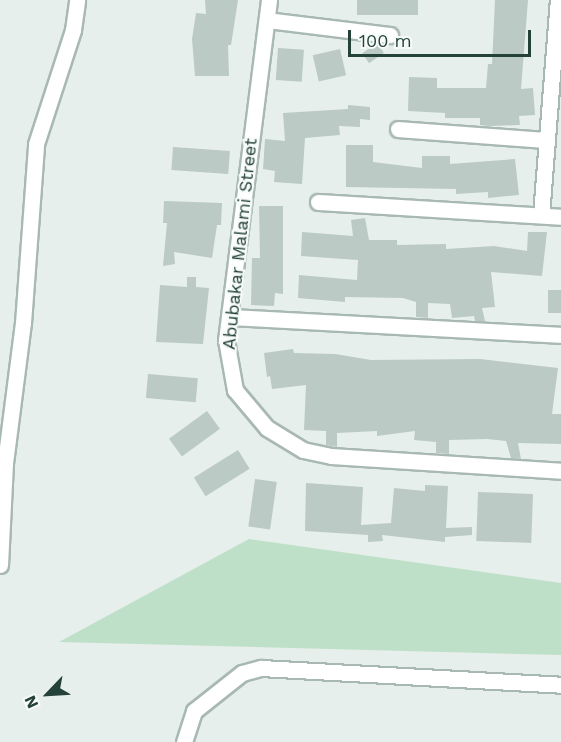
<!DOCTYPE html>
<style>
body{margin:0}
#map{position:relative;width:561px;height:742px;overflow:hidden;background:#e6efeb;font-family:"Work Sans",sans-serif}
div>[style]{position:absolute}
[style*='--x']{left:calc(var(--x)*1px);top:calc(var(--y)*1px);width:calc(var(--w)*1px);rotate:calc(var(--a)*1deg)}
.green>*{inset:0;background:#bfe0c8}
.building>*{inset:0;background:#bbcac4;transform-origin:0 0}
.roads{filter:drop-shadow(2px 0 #a8b8b2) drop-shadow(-2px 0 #a8b8b2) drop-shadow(0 2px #a8b8b2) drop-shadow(0 -2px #a8b8b2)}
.minor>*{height:15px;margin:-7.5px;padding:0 7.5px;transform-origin:7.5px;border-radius:7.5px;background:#fff}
span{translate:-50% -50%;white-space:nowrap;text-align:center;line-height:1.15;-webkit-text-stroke:4.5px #f7fbf9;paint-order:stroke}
.street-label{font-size:18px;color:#24423a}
.north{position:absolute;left:18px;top:664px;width:60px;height:60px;-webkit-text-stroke:4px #f7fbf9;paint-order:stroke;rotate:245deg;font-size:16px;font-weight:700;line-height:24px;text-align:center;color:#24423a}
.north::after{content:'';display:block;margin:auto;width:21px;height:27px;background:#24423a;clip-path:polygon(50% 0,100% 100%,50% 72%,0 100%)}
.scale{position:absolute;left:348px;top:30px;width:183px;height:27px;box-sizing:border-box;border:3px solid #24423a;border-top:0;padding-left:8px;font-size:18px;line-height:21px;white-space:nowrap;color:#24423a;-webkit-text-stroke:4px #f7fbf9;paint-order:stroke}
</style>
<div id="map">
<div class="green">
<div style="clip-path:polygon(249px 539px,561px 583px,561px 655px,59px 642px)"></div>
</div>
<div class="building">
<div style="clip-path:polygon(205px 0,238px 0,231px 45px,228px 45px,229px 76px,195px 76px,192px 39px,196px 13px,206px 14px)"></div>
<div style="left:357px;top:0;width:61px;height:15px"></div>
<div style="clip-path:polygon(495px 0,528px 0,521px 89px,533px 88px,535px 115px,519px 116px,520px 125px,490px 126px,480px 125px,480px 118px,445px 118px,445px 113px,408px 111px,409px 77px,437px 78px,437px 88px,486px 88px,488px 64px,492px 64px)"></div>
<div style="left:377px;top:43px;width:12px;height:18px;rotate:55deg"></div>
<div style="left:278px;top:48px;width:26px;height:32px;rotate:4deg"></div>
<div style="left:340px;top:49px;width:27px;height:28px;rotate:77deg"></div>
<div style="clip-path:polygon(348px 105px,370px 107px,370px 120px,360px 119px,360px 127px,339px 126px,340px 135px,305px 138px,302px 184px,274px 182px,275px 171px,263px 169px,265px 139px,285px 141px,283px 113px,348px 109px)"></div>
<div style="clip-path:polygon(346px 145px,373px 145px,373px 162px,422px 168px,422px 156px,450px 156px,450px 164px,515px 159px,519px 195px,488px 198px,488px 192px,456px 194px,456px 189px,346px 187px)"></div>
<div style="left:173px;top:147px;width:57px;height:23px;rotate:4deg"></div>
<div style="clip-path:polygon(164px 201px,222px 203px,221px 225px,217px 225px,212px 258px,174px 252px,175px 264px,163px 266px,167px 223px,163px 223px)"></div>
<div style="clip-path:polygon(259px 206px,283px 206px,283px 294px,275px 293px,274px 306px,251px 305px,252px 258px,260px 258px)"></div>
<div style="clip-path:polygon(365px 218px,369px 240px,397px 240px,397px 245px,446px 244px,446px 249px,494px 246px,527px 251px,528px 232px,547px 232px,542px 276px,491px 272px,495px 307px,482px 308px,485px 321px,475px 321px,474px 316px,452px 318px,450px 304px,428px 303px,428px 318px,416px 317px,416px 302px,403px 298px,345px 297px,345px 302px,298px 298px,299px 275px,357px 280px,358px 260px,301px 256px,302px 232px,353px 236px,351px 220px)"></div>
<div style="clip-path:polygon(187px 277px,196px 277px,196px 287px,209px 288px,203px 344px,156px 342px,160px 285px,187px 287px)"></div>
<div style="left:561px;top:290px;width:23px;height:13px;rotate:90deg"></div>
<div style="clip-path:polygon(293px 349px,294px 353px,335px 354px,371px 360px,480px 359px,558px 368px,552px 414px,561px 414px,561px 444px,518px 443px,521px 459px,511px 458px,506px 441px,487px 439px,449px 440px,449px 454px,436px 453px,436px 442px,414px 440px,415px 431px,377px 436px,377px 431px,337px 433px,337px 447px,326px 445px,326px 431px,304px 430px,306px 385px,272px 389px,270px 376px,267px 377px,264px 353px)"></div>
<div style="left:148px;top:374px;width:50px;height:24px;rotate:5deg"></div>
<div style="left:207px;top:411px;width:22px;height:47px;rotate:54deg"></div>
<div style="left:238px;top:450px;width:22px;height:52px;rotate:58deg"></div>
<div style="left:255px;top:479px;width:22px;height:48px;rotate:8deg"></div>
<div style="clip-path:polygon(306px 483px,363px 487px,361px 525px,391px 523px,394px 488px,425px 491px,425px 485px,448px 486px,446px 528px,472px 527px,472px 535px,445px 537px,445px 542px,382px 535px,383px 541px,368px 542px,368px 535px,305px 531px)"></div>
<div style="left:478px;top:492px;width:55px;height:49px;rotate:2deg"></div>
</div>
<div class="roads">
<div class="minor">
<div style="--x:269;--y:0;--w:343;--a:97.2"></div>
<div style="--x:226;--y:340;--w:51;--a:79.8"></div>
<div style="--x:235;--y:390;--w:50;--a:49.9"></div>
<div style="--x:267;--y:428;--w:42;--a:31.4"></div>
<div style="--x:303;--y:450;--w:29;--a:12"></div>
<div style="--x:331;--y:456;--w:230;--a:3.7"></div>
<div style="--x:267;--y:20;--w:124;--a:7"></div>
<div style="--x:398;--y:129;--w:147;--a:4.3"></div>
<div style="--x:318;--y:202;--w:243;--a:3.5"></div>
<div style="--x:541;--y:215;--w:216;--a:-85.5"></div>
<div style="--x:229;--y:317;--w:332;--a:3.1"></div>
<div style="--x:0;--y:565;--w:102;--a:-87.2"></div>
<div style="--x:5;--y:463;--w:141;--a:-82.7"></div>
<div style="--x:23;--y:323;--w:179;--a:-85.8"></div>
<div style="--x:36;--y:144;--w:120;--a:-72"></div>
<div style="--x:73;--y:30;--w:30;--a:-82"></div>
<div style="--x:184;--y:742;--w:33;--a:-72"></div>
<div style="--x:194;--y:711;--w:61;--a:-38.4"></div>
<div style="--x:242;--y:673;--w:20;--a:-15"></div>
<div style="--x:261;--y:668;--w:300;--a:3.2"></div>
</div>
</div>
<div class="street-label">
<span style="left:240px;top:244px;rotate:-84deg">Abubakar Malami Street</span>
</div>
<div class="north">N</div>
<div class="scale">100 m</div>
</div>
